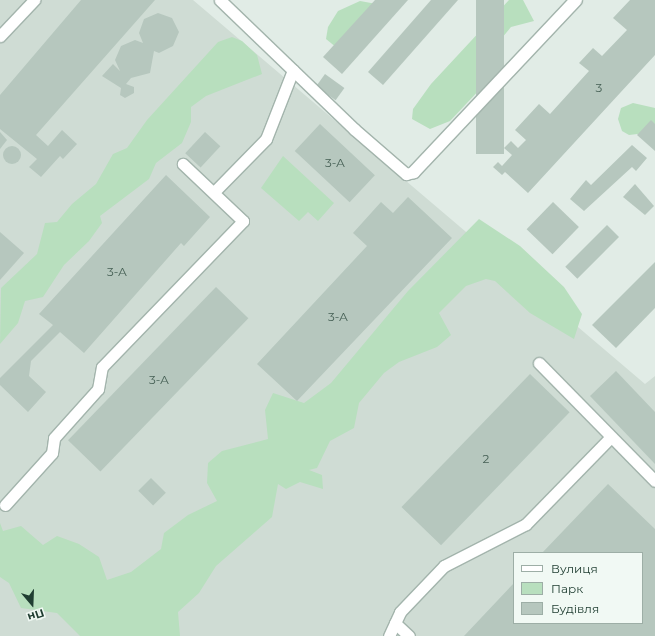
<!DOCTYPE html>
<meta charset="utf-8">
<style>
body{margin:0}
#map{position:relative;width:655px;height:636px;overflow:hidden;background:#e1ece6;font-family:Montserrat,sans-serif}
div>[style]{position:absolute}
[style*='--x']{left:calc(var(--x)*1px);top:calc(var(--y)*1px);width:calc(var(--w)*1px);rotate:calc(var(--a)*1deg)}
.built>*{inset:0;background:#cfdcd4}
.green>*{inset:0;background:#b8dfbe}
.building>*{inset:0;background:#b6c7be;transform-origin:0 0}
.round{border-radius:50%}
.roads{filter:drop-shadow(1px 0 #a3b4ac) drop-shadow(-1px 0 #a3b4ac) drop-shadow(0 1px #a3b4ac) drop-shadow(0 -1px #a3b4ac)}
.lane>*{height:11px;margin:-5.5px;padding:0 5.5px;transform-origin:5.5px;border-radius:5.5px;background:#fff}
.street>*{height:12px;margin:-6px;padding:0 6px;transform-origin:6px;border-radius:6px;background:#fff}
span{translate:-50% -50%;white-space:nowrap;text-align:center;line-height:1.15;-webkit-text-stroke:3px #f1f9f4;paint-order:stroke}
.number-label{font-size:12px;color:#466055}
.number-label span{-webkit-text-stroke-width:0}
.legend{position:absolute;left:513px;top:552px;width:130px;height:72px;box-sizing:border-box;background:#f1f9f4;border:1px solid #9daea6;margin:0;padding:5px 7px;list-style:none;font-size:12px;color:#203e32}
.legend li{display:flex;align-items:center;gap:8px;height:20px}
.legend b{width:20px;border:1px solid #9daea6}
.north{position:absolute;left:12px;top:584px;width:40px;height:40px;-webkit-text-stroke:3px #f1f9f4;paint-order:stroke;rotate:161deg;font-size:11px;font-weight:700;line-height:16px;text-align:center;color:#203e32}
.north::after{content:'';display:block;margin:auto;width:14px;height:18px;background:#203e32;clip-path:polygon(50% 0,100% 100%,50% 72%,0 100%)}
</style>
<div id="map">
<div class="built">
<div style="clip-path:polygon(evenodd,0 0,193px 0,645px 384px,655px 376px,655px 636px,0 636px,0 0,514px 553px,642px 553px,642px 623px,514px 623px,514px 553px)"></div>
</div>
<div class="green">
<div style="clip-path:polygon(509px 0,523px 0,534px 21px,511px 27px,496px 45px,483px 86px,450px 121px,430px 129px,412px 119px,413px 109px,431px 84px)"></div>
<div style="clip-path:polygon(360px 1px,382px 5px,342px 52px,326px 39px,328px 27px,338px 11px)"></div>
<div style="clip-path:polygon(232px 37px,242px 41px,257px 55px,262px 74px,206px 96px,191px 107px,191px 122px,182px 143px,156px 163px,149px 179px,100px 216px,102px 223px,89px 241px,64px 265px,43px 297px,25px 301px,18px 323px,0 344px,1px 288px,37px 254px,45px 223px,57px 222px,72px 204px,96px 184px,113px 154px,127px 148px,147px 120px,218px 42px)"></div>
<div style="clip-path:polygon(633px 103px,655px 108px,655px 127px,646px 133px,629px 135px,622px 131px,618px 119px,621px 108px)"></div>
<div style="clip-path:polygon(283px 156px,334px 203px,318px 221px,308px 212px,299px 221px,261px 188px)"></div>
<div style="clip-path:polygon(479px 219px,520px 246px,564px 287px,582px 314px,574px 339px,530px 313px,495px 281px,486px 279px,466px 286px,439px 313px,451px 335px,437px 347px,399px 362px,384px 373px,359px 403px,354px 428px,330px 441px,317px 468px,309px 470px,322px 475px,323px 489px,300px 482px,286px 489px,278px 484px,272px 517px,216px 566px,199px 593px,178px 612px,180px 636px,80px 636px,57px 613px,21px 608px,9px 583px,0 577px,0 523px,3px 531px,21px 526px,43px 545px,57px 536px,79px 544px,99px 557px,107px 580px,131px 572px,161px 549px,164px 533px,188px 515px,217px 501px,207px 483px,208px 463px,222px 451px,268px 439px,265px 410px,273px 393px,304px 403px,331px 383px,408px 291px)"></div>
</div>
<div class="building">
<div style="clip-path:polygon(81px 0,155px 0,36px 135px,48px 146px,62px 130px,77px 144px,63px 159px,60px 156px,41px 177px,29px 167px,37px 159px,0 129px,0 95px)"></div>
<div style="clip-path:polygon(375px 0,408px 0,342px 74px,323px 57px)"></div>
<div style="clip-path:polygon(431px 0,458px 0,383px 85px,368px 72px)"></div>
<div style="left:476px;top:0;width:28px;height:154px"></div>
<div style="clip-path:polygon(630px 0,655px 0,655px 55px,528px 193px,505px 172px,502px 175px,493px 167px,498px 162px,502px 166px,512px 155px,504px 148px,511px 141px,518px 148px,526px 140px,515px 130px,539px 104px,550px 114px,589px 71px,579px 63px,593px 48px,602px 56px,627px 30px,613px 18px)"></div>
<div style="clip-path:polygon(158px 13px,172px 18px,179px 32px,173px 46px,159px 53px,154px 51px,150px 73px,131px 78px,126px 84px,134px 87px,134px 93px,125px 98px,120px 95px,121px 88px,102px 76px,113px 64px,120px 71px,115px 60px,121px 46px,135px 40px,143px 43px,139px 33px,144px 19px)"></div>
<div style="left:325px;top:74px;width:24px;height:15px;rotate:36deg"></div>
<div style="clip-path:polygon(651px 120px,655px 124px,655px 151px,637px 135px)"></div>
<div style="left:320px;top:124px;width:75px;height:37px;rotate:43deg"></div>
<div style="clip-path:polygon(0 132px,7px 140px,0 149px)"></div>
<div style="left:205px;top:132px;width:21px;height:29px;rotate:43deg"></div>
<div style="clip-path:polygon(632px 145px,647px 158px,636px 171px,632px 167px,584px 211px,570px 199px,586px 180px,591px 185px)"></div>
<div class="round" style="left:3px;top:146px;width:18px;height:18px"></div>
<div style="clip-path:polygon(166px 175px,210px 217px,184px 246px,181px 243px,84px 353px,60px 332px,31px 361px,29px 376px,46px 392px,28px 412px,0 385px,0 378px,53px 325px,39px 314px)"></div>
<div style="clip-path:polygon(635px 184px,654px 206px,645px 215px,623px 197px)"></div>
<div style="clip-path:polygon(408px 197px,452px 238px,297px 401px,257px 364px,367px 246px,353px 233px,381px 202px,393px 213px)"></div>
<div style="left:553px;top:202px;width:36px;height:38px;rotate:44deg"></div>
<div style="left:607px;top:225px;width:17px;height:59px;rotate:45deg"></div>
<div style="clip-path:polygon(0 232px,24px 253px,0 280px)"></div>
<div style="clip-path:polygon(655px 262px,655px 308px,616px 348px,592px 325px)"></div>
<div style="left:216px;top:287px;width:45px;height:213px;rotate:44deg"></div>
<div style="clip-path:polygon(616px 371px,655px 412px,655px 464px,590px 396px)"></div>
<div style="left:530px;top:374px;width:55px;height:185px;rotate:44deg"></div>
<div style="left:151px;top:478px;width:21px;height:18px;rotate:45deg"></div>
<div style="clip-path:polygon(608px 484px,655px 529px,655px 636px,464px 636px,514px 583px,514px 623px,642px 623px,642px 553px,542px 553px)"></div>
</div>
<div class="roads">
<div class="lane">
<div style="--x:220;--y:0;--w:186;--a:43.9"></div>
<div style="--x:354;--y:129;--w:69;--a:40.9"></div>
<div style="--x:406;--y:174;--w:8;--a:-14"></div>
<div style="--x:0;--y:36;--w:50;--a:-46.6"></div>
<div style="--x:214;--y:192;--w:74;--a:-45.5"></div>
<div style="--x:266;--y:139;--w:74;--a:-68.6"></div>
<div style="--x:539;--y:363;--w:165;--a:45.5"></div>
<div style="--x:5;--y:505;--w:70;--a:-47.9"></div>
<div style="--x:52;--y:453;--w:15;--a:-82"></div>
<div style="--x:54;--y:438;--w:66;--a:-48.1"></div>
<div style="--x:98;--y:389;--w:22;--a:-80"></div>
<div style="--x:102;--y:367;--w:203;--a:-46"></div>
<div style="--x:243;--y:221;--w:83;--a:-136.5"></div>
<div style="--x:395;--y:623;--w:19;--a:43"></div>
<div style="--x:389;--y:636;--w:26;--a:-65"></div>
<div style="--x:400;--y:612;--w:64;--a:-46.3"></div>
<div style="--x:444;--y:566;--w:92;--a:-27.1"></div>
<div style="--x:526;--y:524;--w:120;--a:-45.7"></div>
</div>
<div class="street">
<div style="--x:414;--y:172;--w:236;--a:-46.7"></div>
</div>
</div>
<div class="number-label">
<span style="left:599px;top:88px">3</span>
<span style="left:335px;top:163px">3-А</span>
<span style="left:117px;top:272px">3-А</span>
<span style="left:338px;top:317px">3-А</span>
<span style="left:159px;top:380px">3-А</span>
<span style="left:486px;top:459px">2</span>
</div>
<ul class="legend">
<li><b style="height:5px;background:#fff"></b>Вулиця</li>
<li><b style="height:11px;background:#b8dfbe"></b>Парк</li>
<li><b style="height:11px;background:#b6c7be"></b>Будівля</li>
</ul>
<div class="north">Пн</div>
</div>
